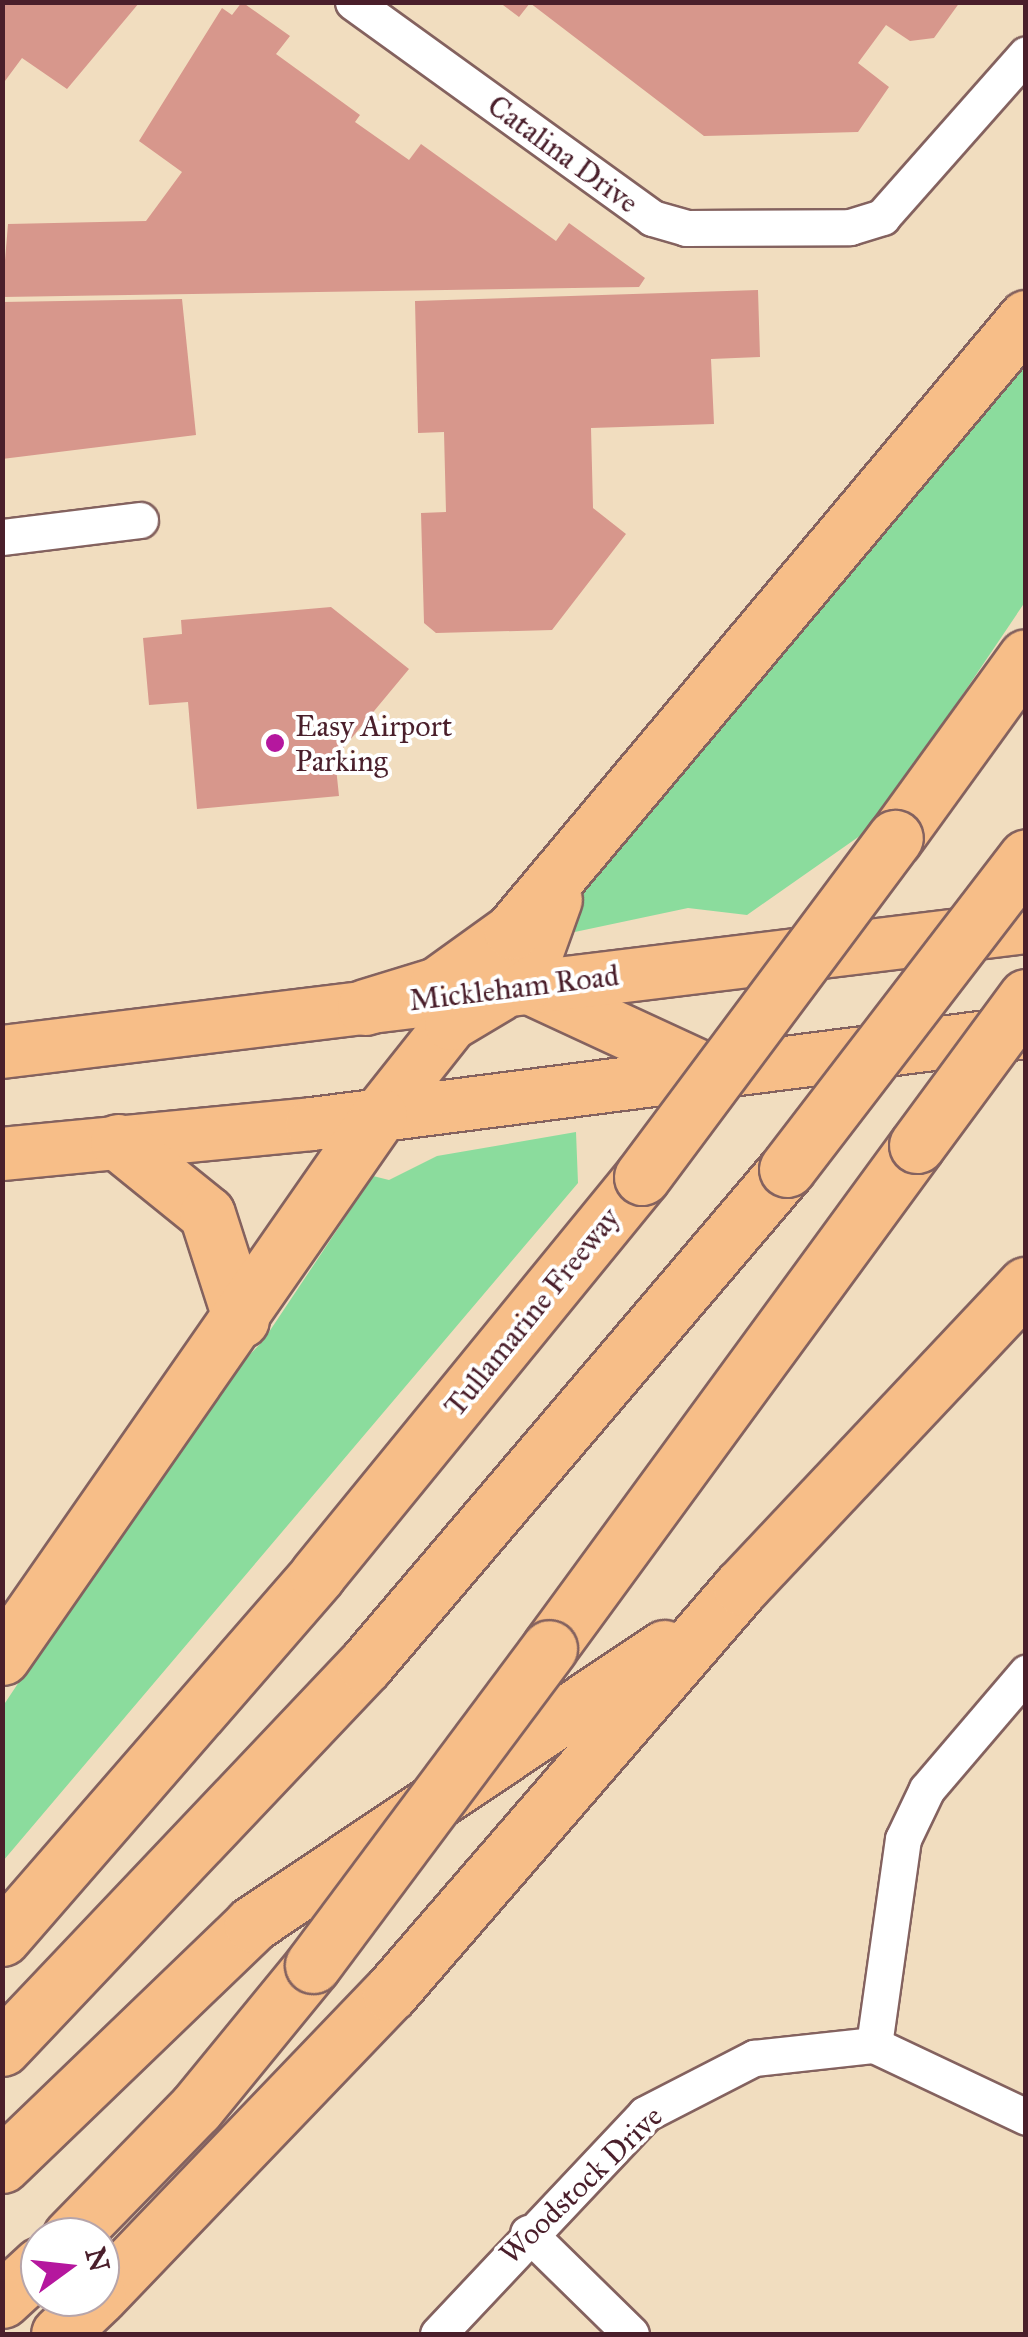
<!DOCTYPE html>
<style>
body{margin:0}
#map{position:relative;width:1028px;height:2337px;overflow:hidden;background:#f1ddbf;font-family:"IM FELL Great Primer",serif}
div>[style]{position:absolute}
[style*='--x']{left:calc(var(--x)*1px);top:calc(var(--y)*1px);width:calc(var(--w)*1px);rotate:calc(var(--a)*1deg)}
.green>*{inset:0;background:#8bdc9d}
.building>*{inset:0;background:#d7978c}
.roads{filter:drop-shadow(2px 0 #84625f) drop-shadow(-2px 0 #84625f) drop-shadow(0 2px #84625f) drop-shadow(0 -2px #84625f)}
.minor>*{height:35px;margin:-17.5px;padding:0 17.5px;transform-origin:17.5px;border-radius:17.5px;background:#fff}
.primary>*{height:52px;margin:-26px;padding:0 26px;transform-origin:26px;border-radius:26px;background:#f7be88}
.motorway>*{height:55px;margin:-27.5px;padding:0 27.5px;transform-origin:27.5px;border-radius:27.5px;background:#f7be88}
.bridges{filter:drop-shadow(2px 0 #84625f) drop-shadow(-2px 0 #84625f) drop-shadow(0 2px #84625f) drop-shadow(0 -2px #84625f)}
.motorway-bridge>*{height:55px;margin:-27.5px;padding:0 27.5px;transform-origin:27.5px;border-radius:27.5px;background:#f7be88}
.dots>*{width:28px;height:28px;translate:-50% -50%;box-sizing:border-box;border:5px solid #fff;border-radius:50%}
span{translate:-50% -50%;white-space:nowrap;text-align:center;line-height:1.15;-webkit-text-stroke:8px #fff;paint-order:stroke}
.street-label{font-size:30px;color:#4a1f2b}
.poi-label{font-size:30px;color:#4a1f2b}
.left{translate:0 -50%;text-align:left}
.frame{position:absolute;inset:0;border:5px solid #4a1f2b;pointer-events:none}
.north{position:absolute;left:20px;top:2217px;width:100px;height:100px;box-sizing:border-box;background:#fff;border:2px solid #b7a5aa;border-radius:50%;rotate:75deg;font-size:28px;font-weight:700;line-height:40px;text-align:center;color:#4a1f2b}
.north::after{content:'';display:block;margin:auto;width:35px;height:45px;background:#b5179e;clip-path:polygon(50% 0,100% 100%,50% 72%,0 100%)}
</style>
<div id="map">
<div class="green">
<div style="clip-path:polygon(1025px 355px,1025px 602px,874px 826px,747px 915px,688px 908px,570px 933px,583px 881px)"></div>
<div style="clip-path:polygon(576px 1132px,578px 1183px,3px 1861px,3px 1706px,207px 1399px,263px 1341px,373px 1176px,389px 1180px,437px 1156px)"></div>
</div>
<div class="building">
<div style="clip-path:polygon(242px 2px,290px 36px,276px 54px,360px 115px,355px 122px,409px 160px,421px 144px,556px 241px,569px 223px,645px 278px,639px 287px,2px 297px,8px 224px,146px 221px,182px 172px,139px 141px,222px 8px,232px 15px)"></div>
<div style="clip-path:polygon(499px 2px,960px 2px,934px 38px,910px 41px,886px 25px,858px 63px,889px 87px,858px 132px,704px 136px,530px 3px,519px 17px)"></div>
<div style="clip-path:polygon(2px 3px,139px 3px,67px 89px,22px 58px,2px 85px)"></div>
<div style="clip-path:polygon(758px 290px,760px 357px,711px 359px,714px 424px,591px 428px,593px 508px,626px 534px,552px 630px,436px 633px,424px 623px,421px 513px,446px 512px,444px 432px,418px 433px,415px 301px)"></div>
<div style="clip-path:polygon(182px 299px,196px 435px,2px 459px,2px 302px)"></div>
<div style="clip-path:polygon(331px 607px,409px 669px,335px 758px,339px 796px,197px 809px,188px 702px,149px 705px,143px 638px,182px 634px,181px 620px)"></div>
</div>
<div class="roads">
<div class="minor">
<div style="--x:353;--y:2;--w:369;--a:35.8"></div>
<div style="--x:652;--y:218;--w:35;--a:16"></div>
<div style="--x:686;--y:228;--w:164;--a:-0.3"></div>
<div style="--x:850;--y:227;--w:34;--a:-17"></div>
<div style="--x:882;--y:217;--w:217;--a:-48.5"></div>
<div style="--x:2;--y:537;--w:139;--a:-7"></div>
<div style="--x:874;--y:2045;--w:208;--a:-82"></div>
<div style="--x:903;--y:1839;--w:55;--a:-64.4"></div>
<div style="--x:927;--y:1789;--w:153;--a:-49.5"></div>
<div style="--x:528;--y:2233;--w:144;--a:44.4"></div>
<div style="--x:438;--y:2334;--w:302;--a:-46.7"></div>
<div style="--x:645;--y:2114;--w:123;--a:-27.2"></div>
<div style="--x:754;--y:2058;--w:121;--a:-6.2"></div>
<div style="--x:874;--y:2045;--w:168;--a:25.3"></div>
</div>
<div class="primary">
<div style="--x:523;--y:985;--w:207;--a:24.8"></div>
<div style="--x:2;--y:1052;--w:1032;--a:-6.96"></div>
<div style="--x:379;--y:1115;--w:116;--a:-51.6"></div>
<div style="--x:451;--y:1024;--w:57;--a:-30.6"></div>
<div style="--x:2;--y:1154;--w:311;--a:-5.5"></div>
<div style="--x:312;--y:1124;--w:720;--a:-7.34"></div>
</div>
<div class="motorway">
<div style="--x:895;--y:838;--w:223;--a:-54.1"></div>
<div style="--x:523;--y:985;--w:91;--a:-70.2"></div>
<div style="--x:365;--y:1007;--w:75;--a:-17"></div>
<div style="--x:437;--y:985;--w:92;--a:-35.8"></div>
<div style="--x:512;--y:931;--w:800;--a:-50.02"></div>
<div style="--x:118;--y:1142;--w:114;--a:39"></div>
<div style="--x:207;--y:1214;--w:111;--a:72.2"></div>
<div style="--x:549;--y:1648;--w:623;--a:-53.81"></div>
<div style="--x:2;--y:1657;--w:660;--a:-55.18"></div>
<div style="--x:2;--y:1938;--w:481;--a:-49"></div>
<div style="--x:317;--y:1575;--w:514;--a:-50.77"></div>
<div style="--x:2;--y:2048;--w:528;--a:-46.54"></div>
<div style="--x:365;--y:1665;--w:651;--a:-49.61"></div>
<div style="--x:2;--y:2165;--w:347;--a:-43.9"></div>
<div style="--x:252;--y:1924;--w:496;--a:-33.8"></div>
<div style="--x:70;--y:2237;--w:180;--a:-45.7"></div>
<div style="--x:196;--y:2108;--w:185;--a:-50.7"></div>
<div style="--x:100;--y:2295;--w:419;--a:-46.2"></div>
<div style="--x:390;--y:1993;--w:537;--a:-49.16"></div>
<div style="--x:741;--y:1587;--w:415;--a:-46.7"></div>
<div style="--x:2;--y:2300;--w:52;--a:-42.6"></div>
<div style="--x:59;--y:2334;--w:54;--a:-43.5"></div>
</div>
</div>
<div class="bridges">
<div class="motorway-bridge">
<div style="--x:917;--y:1145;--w:184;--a:-53.6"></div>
<div style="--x:787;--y:1169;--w:393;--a:-52.5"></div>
<div style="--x:642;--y:1177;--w:423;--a:-53.3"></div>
<div style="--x:313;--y:1965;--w:395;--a:-53.3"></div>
</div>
</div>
<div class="dots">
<div style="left:275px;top:743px;background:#b5179e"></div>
</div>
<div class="street-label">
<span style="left:563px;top:154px;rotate:36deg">Catalina Drive</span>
<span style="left:514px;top:988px;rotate:-7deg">Mickleham Road</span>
<span style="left:532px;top:1312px;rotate:-51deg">Tullamarine Freeway</span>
<span style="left:581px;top:2185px;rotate:-44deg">Woodstock Drive</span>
</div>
<div class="poi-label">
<span class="left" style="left:295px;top:743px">Easy Airport<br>Parking</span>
</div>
<div class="frame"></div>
<div class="north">N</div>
</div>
